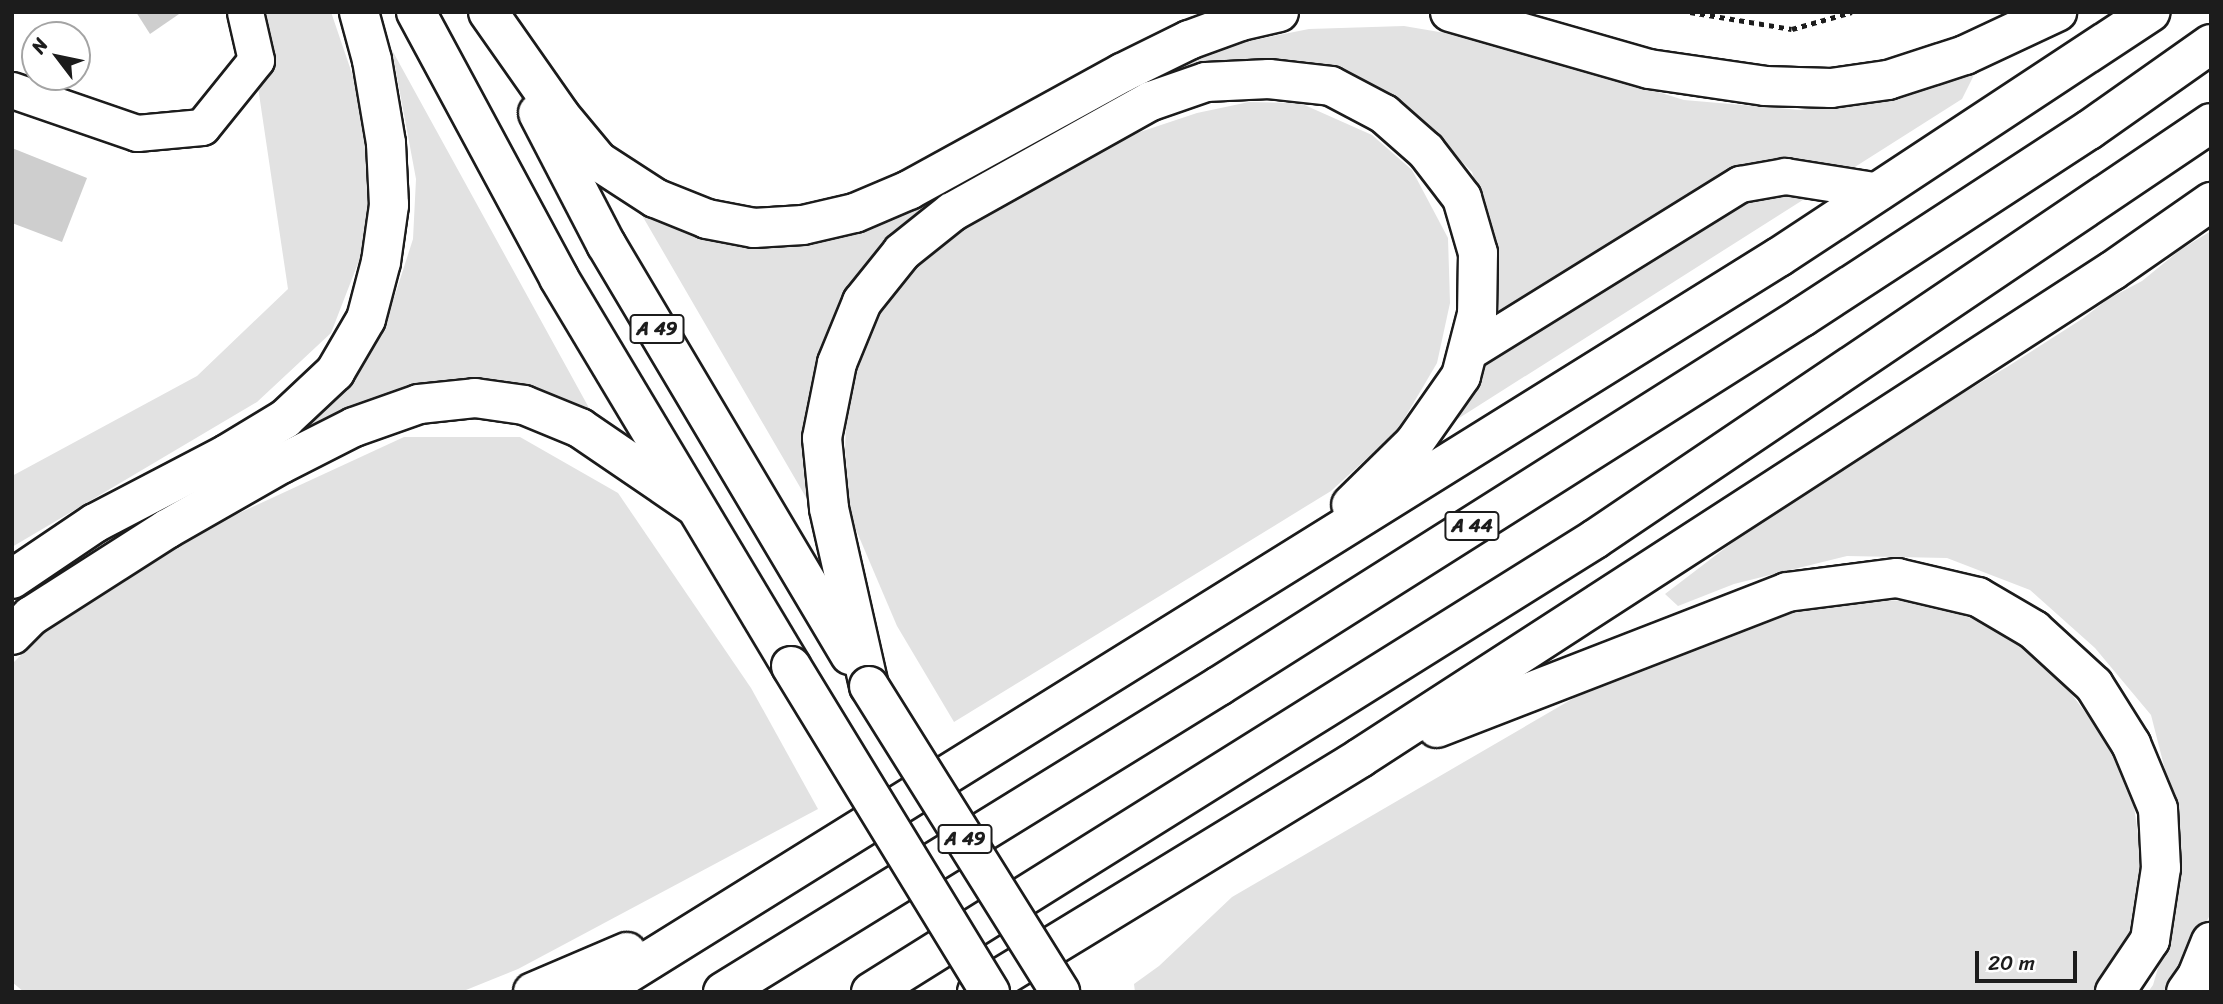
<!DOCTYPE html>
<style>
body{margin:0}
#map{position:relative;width:2223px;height:1004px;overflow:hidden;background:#fff;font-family:Sriracha,sans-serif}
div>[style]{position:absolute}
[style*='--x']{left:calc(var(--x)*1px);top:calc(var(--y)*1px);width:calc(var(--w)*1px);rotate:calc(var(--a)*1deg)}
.green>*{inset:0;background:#e2e2e2}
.building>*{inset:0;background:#cecece}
.path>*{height:4.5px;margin-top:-2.25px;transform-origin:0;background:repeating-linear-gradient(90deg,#1c1c1c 0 5px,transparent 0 10px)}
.roads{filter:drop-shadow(2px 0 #1c1c1c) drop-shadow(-2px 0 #1c1c1c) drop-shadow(0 2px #1c1c1c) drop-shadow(0 -2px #1c1c1c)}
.minor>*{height:35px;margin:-17.5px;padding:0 17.5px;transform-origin:17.5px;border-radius:17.5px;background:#fff}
.highway>*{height:38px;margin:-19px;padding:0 19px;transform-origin:19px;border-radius:19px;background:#fff}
.bridges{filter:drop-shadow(2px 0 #1c1c1c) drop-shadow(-2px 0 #1c1c1c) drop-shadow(0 2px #1c1c1c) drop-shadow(0 -2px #1c1c1c)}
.highway-bridge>*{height:38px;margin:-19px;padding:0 19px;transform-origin:19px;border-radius:19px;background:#fff}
span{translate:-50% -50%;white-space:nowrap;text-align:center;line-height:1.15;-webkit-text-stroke:7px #fff;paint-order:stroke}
.shield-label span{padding:2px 5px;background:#fff;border:2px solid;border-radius:5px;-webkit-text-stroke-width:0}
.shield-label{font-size:19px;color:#1c1c1c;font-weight:700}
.frame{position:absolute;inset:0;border:14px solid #1c1c1c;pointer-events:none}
.north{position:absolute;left:21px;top:21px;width:70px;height:70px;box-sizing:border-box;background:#fff;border:2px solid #a4a4a4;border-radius:50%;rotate:302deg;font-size:19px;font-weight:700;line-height:28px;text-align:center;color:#1c1c1c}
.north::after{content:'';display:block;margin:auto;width:24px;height:32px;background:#1c1c1c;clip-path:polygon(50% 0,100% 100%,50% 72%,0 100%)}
.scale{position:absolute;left:1975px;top:951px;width:102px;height:32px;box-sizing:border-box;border:4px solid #1c1c1c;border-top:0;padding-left:9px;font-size:21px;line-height:24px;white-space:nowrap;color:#1c1c1c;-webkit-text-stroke:5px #fff;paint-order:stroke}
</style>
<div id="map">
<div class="green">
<div style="clip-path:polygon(244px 12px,331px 12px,360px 97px,374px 222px,331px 333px,257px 402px,12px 547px,12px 476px,197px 376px,288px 289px,248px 20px)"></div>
<div style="clip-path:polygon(1404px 26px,1492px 41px,1684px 100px,1800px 110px,1909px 93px,1975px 73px,1962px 99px,1445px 427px,1490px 228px,1472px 172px,1413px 113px,1321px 66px,1137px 91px,1224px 46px,1309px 29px)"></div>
<div style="clip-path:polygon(392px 50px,594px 417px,478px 379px,393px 392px,258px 452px,368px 353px,395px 295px,413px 239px,416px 179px)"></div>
<div style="clip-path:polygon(1249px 102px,1300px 103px,1372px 135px,1412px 170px,1448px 238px,1450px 303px,1437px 363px,1397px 431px,1331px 491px,954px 722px,897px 626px,851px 518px,845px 449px,848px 379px,892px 288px,938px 237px,1116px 140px,1197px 113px)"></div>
<div style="clip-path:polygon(974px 174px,886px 247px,838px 309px,817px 375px,818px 518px,636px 205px,693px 230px)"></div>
<div style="clip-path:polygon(2211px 231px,2211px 913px,2170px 992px,2148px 992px,2153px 985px,2177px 904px,2174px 805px,2151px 715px,2095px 648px,2030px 590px,1947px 558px,1847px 556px,1734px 584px,1678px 606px,1665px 594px,1775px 510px,1848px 461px,2007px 367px,2082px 319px,2108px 299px,2142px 281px,2180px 250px)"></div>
<div style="clip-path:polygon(404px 437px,520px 437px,618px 493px,751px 688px,818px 809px,518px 969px,461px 992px,24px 992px,12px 982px,12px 664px,51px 625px,207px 528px)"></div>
<div style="clip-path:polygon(1866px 598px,1934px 604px,2001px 630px,2059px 677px,2099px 731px,2132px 792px,2142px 863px,2135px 936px,2095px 992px,1135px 992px,1134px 984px,1159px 966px,1232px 897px,1586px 691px,1792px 609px)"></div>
</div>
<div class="building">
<div style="clip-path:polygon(136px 12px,182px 12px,150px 34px)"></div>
<div style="clip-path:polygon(12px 148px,87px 178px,62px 242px,12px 223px)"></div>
</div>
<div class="path">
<div style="--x:1690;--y:12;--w:103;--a:9.5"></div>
<div style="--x:1792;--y:29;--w:62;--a:-15.8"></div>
</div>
<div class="roads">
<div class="minor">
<div style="--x:12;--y:90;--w:132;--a:19"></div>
<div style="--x:137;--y:133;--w:65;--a:-5.3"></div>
<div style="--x:202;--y:127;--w:86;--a:-51.1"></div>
<div style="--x:256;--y:60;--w:49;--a:-102.9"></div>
<div style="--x:1467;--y:353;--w:321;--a:-31.8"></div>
<div style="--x:1740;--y:184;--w:46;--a:-10.1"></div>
<div style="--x:1785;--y:176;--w:96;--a:9"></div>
</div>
<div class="highway">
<div style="--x:416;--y:12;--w:302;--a:61.7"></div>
<div style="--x:559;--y:278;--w:452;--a:59.1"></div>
<div style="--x:488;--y:12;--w:126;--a:55"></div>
<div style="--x:560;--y:115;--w:60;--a:50.4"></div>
<div style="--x:598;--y:161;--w:68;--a:33"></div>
<div style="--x:655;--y:198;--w:56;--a:22"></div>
<div style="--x:707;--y:219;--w:48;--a:10.8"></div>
<div style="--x:754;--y:228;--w:49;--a:-3.5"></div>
<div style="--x:803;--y:225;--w:53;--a:-13"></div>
<div style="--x:855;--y:213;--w:59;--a:-23.1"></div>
<div style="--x:909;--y:190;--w:243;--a:-28.8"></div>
<div style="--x:1122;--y:73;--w:75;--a:-26.2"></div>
<div style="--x:1189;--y:40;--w:55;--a:-20.1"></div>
<div style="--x:1241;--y:21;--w:39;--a:-13"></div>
<div style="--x:1450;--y:12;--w:207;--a:16"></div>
<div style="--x:1649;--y:69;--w:117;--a:8.3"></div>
<div style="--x:1765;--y:86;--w:66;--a:1.7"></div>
<div style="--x:1831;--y:88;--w:58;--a:-8"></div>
<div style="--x:1888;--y:80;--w:81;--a:-18"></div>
<div style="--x:1965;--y:55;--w:102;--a:-25.1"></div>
<div style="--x:538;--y:113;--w:148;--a:62.6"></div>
<div style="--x:606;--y:244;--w:478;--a:59.3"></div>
<div style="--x:12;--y:579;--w:100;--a:-34"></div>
<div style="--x:95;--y:523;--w:149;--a:-27.6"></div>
<div style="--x:227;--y:454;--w:68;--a:-31.1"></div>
<div style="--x:285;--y:419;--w:69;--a:-43.2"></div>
<div style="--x:335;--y:372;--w:61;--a:-59.7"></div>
<div style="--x:366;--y:319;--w:59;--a:-75.3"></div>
<div style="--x:381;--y:262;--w:58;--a:-82"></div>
<div style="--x:389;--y:205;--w:62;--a:-92.8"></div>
<div style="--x:386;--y:143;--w:84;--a:-99.6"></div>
<div style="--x:372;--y:60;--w:50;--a:-105.2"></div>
<div style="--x:12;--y:635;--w:27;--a:-45"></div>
<div style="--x:31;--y:616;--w:161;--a:-32.6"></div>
<div style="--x:167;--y:529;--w:131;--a:-29.7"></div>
<div style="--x:281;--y:464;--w:82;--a:-26.9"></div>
<div style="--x:354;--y:427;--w:69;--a:-19.5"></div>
<div style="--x:419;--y:404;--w:56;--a:-6.1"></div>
<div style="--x:475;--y:398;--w:49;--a:8.1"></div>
<div style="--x:524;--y:405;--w:61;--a:22.3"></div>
<div style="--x:580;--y:428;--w:137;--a:34.3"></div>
<div style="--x:869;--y:686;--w:182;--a:-102.7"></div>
<div style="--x:829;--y:508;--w:70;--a:-95.7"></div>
<div style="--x:822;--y:438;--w:76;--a:-78.7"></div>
<div style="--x:837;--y:363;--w:66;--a:-67.7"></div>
<div style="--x:862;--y:302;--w:64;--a:-51.3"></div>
<div style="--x:902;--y:252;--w:64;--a:-38.7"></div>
<div style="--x:952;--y:212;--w:228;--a:-29.2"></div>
<div style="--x:1151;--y:101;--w:58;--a:-19.1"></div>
<div style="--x:1206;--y:82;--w:63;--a:-2.7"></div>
<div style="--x:1269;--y:79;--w:62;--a:6.4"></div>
<div style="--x:1331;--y:86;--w:60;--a:27.8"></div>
<div style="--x:1384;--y:114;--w:56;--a:41.4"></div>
<div style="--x:1426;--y:151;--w:59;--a:52.5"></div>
<div style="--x:1462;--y:198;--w:57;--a:73.8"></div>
<div style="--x:1478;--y:253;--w:61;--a:90.9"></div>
<div style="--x:1477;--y:314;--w:64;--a:104.5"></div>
<div style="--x:1461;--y:376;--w:82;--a:125"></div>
<div style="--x:1414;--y:443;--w:88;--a:135.5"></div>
<div style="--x:1437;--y:728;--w:375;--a:-21.2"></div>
<div style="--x:1787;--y:592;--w:111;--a:-7.3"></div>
<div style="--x:1897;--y:578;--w:83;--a:13.2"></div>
<div style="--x:1978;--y:597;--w:65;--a:30.5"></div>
<div style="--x:2034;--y:630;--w:81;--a:42.5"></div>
<div style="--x:2094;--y:685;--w:70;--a:57.9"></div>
<div style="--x:2131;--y:744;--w:70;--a:67.4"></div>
<div style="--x:2158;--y:809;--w:59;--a:87.1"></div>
<div style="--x:2161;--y:868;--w:73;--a:98.7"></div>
<div style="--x:2150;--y:940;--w:63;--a:123.9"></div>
<div style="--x:533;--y:992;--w:102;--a:-23.1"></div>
<div style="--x:598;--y:992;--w:1391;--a:-31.9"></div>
<div style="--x:1779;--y:257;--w:445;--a:-33.4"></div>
<div style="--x:723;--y:992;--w:583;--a:-31.67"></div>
<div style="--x:1219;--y:686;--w:690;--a:-32.33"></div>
<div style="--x:1802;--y:317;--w:343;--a:-33.1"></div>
<div style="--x:2089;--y:130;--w:149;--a:-35.2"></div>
<div style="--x:871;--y:992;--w:854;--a:-32.03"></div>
<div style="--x:1595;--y:539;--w:743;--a:-34.03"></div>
<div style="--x:977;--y:992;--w:449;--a:-31.4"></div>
<div style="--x:1360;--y:758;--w:896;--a:-32.93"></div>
<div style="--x:2112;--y:271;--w:121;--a:-34.9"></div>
<div style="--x:2186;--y:992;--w:19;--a:-55"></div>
<div style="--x:2197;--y:976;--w:37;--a:-68"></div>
</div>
</div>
<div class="bridges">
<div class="highway-bridge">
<div style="--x:791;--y:666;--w:382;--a:58.6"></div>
<div style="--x:869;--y:686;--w:361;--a:58"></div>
</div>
</div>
<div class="shield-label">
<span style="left:657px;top:329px">A 49</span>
<span style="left:1472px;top:526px">A 44</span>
<span style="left:965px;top:839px">A 49</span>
</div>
<div class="frame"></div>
<div class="north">N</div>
<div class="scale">20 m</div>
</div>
